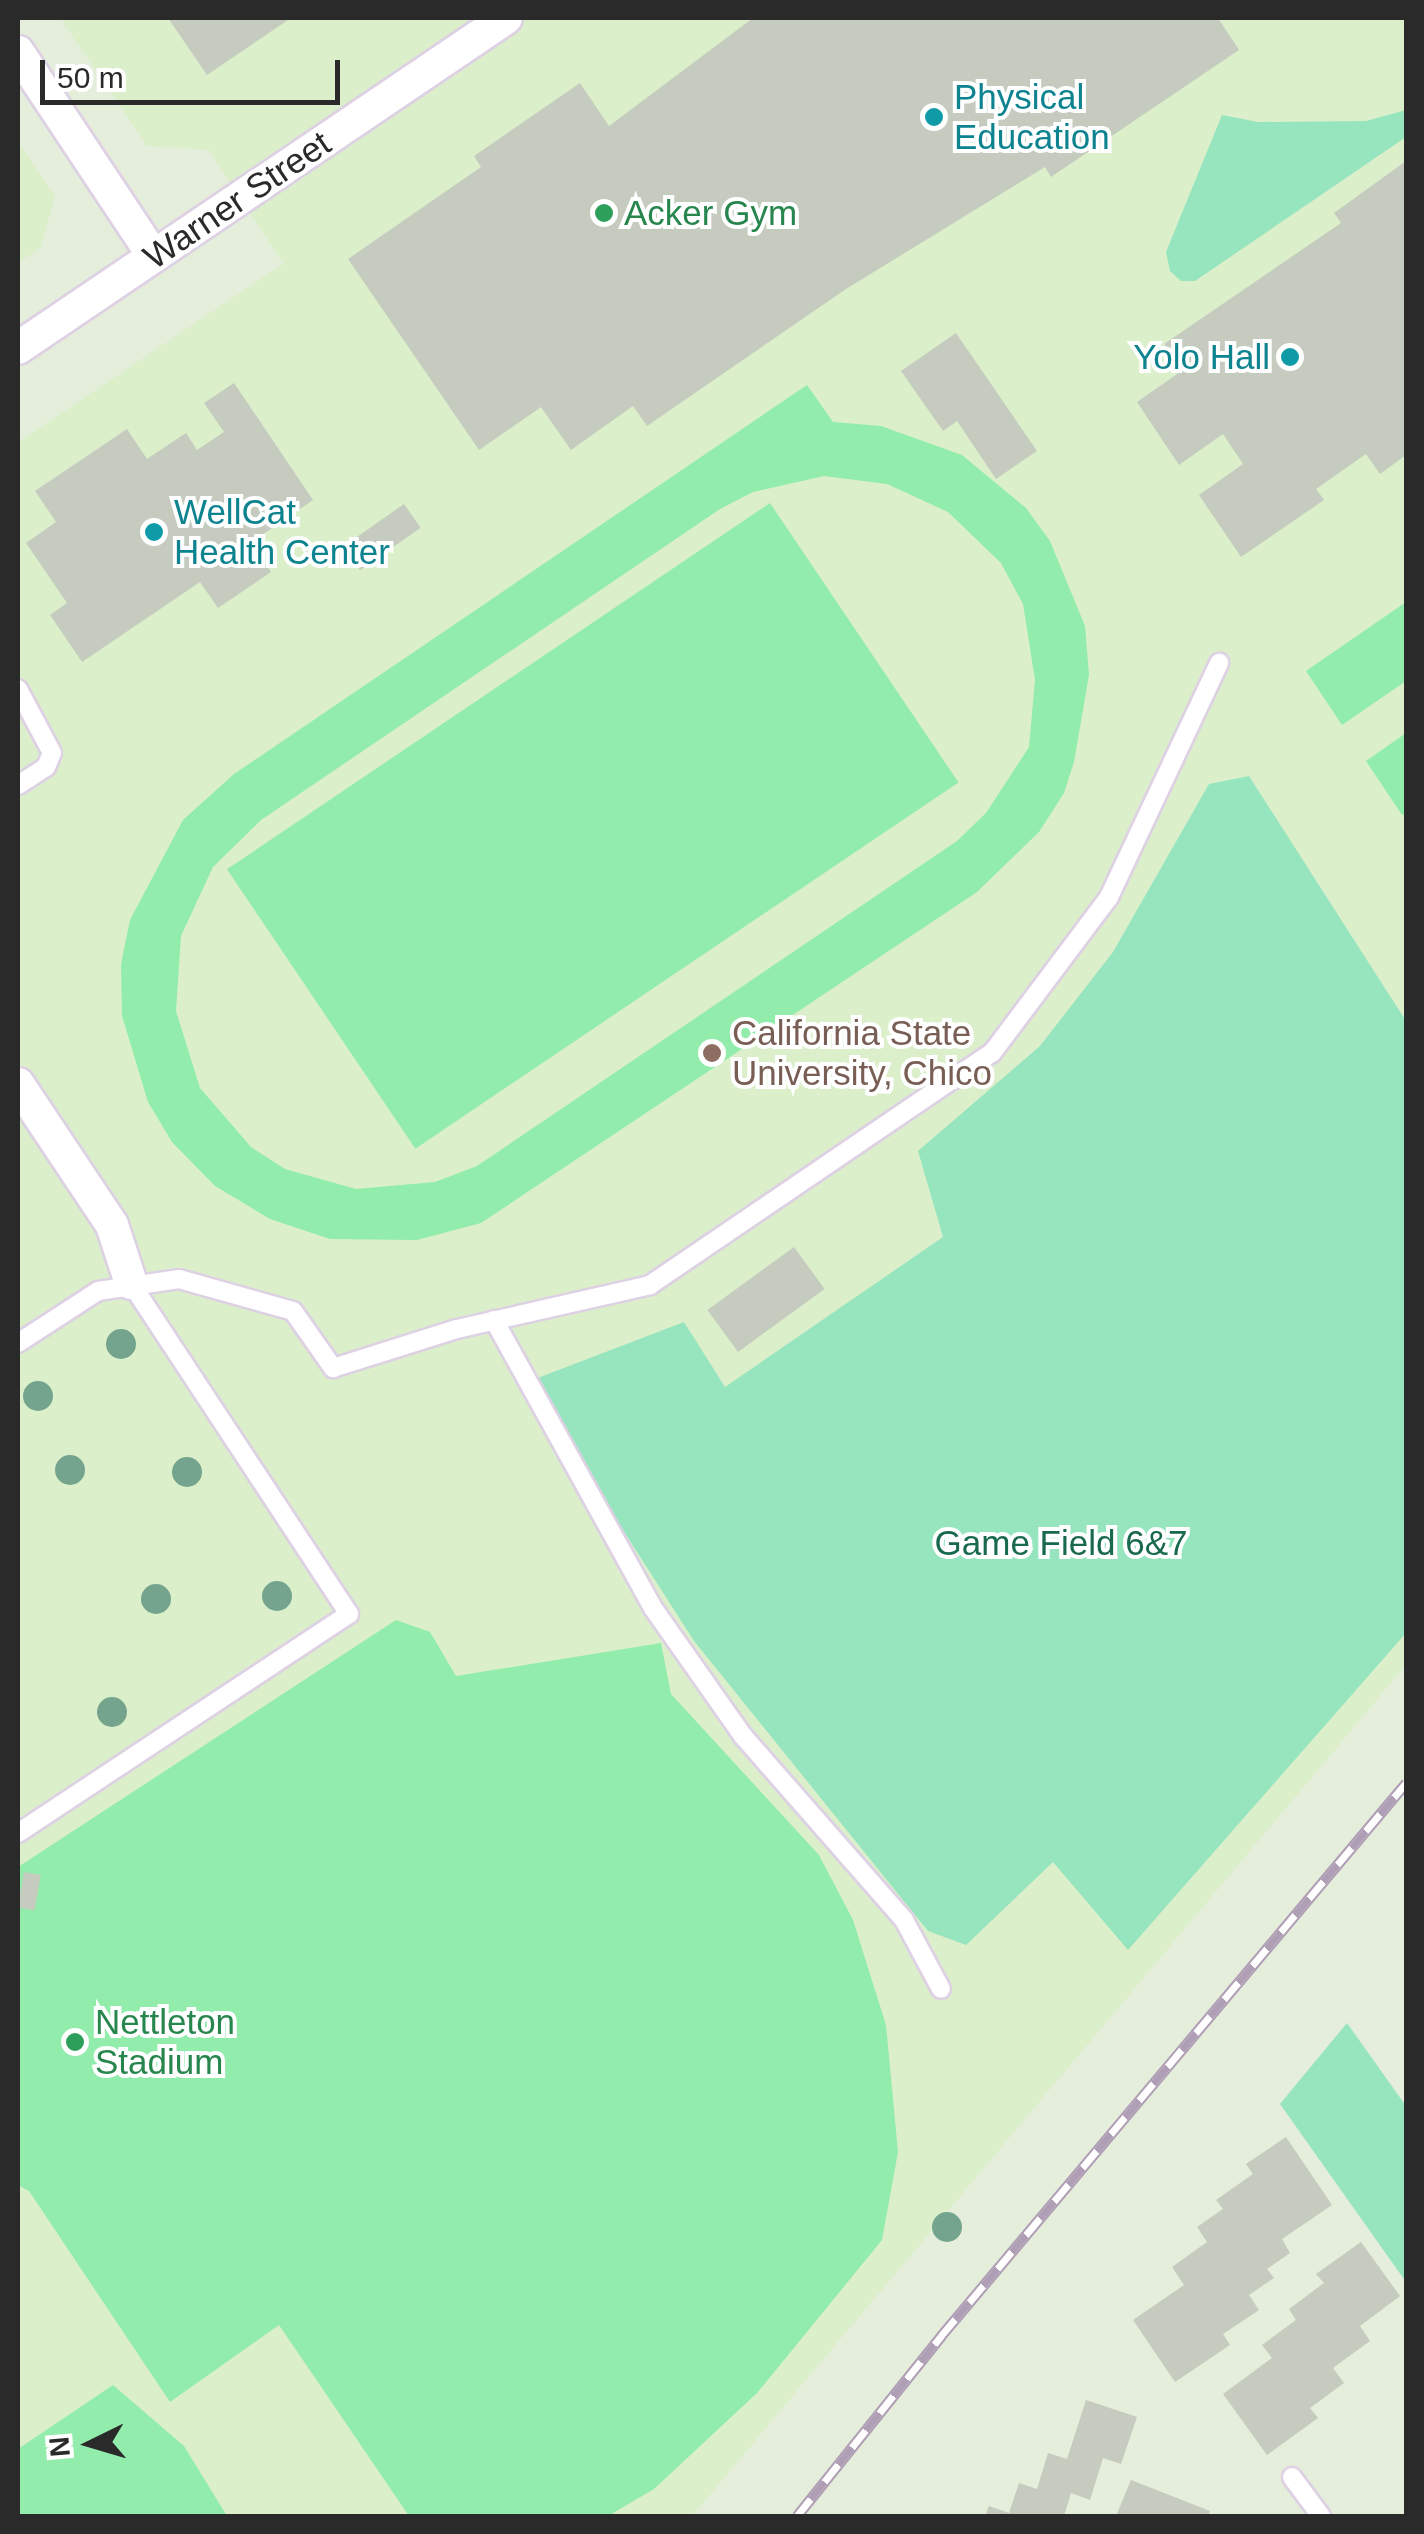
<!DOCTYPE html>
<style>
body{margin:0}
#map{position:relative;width:1424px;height:2534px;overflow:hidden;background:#e5eddb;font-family:Arial,sans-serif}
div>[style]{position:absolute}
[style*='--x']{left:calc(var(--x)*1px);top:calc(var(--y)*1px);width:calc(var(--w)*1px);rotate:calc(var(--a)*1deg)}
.education>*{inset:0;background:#dbefca}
.green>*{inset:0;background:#96e5bf}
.pitch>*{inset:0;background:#92ecac;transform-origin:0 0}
.building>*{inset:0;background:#c5cbbe;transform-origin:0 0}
.roads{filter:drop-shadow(2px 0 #ddd1e3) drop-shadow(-2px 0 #ddd1e3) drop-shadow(0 2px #ddd1e3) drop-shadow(0 -2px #ddd1e3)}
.service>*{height:18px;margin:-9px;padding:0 9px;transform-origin:9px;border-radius:9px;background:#fff}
.minor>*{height:32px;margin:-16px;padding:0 16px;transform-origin:16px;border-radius:16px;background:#fff}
.rail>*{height:11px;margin-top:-5.5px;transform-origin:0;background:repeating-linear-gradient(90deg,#fff 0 22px,#af9eb5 0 44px);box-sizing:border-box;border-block:2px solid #af9eb5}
.trees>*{width:30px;height:30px;margin:-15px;border-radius:50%;background:#74a48d}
.dots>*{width:28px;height:28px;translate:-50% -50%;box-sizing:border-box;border:5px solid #fff;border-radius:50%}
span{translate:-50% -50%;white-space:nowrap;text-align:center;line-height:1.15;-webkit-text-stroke:8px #fff;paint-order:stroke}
.culture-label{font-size:35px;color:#0d838f}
.left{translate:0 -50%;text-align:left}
.right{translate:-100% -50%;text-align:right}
.street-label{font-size:35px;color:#2a2a2a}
.leisure-label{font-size:35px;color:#27864d}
.education-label{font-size:35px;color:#785e54}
.park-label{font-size:35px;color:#18694d}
.frame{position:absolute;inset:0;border:20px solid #2a2a2a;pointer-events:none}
.north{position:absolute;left:40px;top:2394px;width:100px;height:100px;-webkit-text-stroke:8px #fff;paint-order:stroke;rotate:265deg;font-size:28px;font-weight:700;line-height:40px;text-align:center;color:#2a2a2a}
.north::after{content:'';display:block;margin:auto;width:35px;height:45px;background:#2a2a2a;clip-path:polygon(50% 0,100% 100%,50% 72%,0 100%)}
.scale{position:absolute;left:40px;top:60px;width:300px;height:45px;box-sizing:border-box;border:5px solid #2a2a2a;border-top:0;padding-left:12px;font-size:30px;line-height:35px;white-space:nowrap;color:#2a2a2a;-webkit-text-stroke:8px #fff;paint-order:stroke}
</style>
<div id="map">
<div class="education">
<div style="clip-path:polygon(60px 18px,1406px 18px,1406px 1665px,692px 2516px,18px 2516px,18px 442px,283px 264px,209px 150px,147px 146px)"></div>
<div style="clip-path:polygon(18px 141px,55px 197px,41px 247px,18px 263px)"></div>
</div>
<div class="green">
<div style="clip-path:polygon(1406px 110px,1406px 137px,1195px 281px,1181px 281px,1170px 271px,1166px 252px,1222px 115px,1258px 122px,1366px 121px)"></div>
<div style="clip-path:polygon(1249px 776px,1406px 1021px,1406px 1633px,1128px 1950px,1053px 1862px,966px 1945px,928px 1931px,694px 1641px,580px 1463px,535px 1379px,684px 1322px,725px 1387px,943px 1237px,918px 1151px,1040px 1046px,1113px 952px,1209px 784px)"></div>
<div style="clip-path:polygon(1347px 2023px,1406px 2106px,1406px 2282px,1280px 2104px)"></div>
</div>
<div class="pitch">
<div style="clip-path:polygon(evenodd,807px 385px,833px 422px,881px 426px,962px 455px,1026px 508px,1050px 541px,1085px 626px,1089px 675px,1074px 762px,1064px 793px,1039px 832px,977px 892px,481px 1223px,417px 1240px,330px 1239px,270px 1219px,215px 1186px,172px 1142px,148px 1102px,122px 1016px,121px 964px,130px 920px,183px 820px,234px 774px,807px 385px,824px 476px,887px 484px,948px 512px,1001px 563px,1023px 604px,1035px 680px,1029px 747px,986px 813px,957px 841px,477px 1166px,435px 1182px,356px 1189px,285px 1169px,251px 1147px,200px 1088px,176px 1011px,181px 936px,213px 867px,261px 820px,720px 509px,753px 492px,824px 476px)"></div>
<div style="left:770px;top:503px;width:337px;height:655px;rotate:56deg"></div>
<div style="clip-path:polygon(1406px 602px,1406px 681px,1342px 725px,1306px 671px)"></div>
<div style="clip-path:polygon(1406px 733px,1406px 813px,1402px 815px,1366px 761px)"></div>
<div style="clip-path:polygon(396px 1620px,430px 1632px,456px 1676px,661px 1643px,671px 1694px,819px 1855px,853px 1920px,886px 2025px,898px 2152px,882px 2240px,757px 2393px,654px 2489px,608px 2516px,409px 2516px,279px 2325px,170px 2402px,29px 2191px,18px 2185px,18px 1867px)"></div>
<div style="clip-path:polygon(113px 2385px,184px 2446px,227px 2516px,18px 2516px,18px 2449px)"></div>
</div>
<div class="building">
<div style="clip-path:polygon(168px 18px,291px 18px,207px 75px)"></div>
<div style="clip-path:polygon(753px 18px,1218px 18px,1239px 50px,1051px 177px,1045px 167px,846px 289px,647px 426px,633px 406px,571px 450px,541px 407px,479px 450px,348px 259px,481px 167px,474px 156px,580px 83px,609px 126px)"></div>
<div style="clip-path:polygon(1406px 161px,1406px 455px,1380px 474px,1366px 454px,1316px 489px,1324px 500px,1241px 557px,1199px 495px,1243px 464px,1223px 434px,1179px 465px,1137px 402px,1183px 370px,1164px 344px,1341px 223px,1334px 213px)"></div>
<div style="clip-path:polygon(956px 333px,1037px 451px,996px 479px,957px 421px,943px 431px,901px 371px)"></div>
<div style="clip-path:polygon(234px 383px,313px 500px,252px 542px,271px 572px,218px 608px,200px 582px,82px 662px,50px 615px,67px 603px,26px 543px,56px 522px,35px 491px,127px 429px,147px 459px,186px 433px,197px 450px,224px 432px,204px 403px)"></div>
<div style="left:404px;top:504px;width:29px;height:74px;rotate:55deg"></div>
<div style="left:794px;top:1247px;width:52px;height:107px;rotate:54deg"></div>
<div style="left:24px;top:1872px;width:17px;height:36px;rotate:10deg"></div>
<div style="clip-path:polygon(1286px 2137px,1332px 2205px,1282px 2239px,1290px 2253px,1267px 2269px,1274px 2278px,1249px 2295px,1259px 2310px,1223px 2334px,1230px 2345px,1175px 2382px,1133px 2320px,1184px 2285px,1172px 2267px,1207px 2242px,1197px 2227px,1223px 2209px,1216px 2200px,1253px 2174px,1246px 2164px)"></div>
<div style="clip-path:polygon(1361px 2242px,1400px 2296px,1360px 2326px,1370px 2341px,1333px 2368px,1344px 2383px,1310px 2408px,1318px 2418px,1267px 2455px,1223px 2394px,1272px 2358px,1262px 2345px,1296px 2320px,1289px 2309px,1324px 2283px,1316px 2274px)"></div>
<div style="clip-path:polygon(1086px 2400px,1137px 2417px,1121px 2464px,1103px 2458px,1090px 2500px,1071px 2493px,1064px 2516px,985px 2516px,989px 2506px,1009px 2513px,1019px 2483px,1037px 2489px,1048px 2453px,1067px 2459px)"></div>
<div style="clip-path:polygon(1131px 2480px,1210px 2511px,1208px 2516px,1116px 2516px)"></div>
</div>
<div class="roads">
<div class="service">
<div style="--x:18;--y:689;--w:72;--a:62"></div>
<div style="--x:52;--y:753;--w:15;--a:113"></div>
<div style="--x:46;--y:767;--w:33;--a:147"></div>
<div style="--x:494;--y:1320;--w:329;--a:61.1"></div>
<div style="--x:653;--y:1608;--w:156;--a:54.9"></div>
<div style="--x:743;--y:1736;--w:244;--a:48.8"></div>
<div style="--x:904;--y:1920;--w:78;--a:61.8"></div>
<div style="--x:18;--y:1343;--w:95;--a:-33"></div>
<div style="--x:98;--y:1291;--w:82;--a:-8.4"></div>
<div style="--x:179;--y:1279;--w:118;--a:15.7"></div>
<div style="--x:293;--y:1311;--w:70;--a:54.9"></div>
<div style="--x:333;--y:1368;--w:130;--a:-17.5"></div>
<div style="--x:457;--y:1329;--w:198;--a:-12.8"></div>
<div style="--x:650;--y:1285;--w:413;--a:-34.2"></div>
<div style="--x:992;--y:1053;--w:195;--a:-53.1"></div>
<div style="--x:1109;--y:897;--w:259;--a:-64.8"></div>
<div style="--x:18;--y:1833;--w:397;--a:-33.5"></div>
<div style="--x:349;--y:1614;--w:396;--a:-123.4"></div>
<div style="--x:1292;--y:2477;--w:49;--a:53.4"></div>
</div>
<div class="minor">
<div style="--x:18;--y:52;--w:244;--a:56.4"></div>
<div style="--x:18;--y:348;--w:589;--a:-34.07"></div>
<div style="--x:18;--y:1084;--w:169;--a:56.3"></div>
<div style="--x:112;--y:1225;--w:61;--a:71.9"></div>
</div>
</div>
<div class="rail">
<div style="--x:797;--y:2516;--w:231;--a:-51.3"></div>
<div style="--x:941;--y:2336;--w:723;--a:-49.94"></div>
</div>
<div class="trees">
<div style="left:121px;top:1344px"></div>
<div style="left:38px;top:1396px"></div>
<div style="left:70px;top:1470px"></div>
<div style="left:187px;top:1472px"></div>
<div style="left:277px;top:1596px"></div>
<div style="left:156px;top:1599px"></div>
<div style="left:112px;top:1712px"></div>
<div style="left:947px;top:2227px"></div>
</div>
<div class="dots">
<div style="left:934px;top:117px;background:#0f9aa8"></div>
<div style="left:604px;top:213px;background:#2e9e5b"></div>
<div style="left:1290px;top:357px;background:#0f9aa8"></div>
<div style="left:154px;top:532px;background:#0f9aa8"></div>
<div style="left:712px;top:1053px;background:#8d6e63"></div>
<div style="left:75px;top:2042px;background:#2e9e5b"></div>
</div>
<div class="culture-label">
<span class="left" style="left:954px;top:117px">Physical<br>Education</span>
<span class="right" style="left:1270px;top:357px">Yolo Hall</span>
<span class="left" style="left:174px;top:532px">WellCat<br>Health Center</span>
</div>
<div class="street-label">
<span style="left:237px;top:200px;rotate:-34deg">Warner Street</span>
</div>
<div class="leisure-label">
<span class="left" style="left:624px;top:213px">Acker Gym</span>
<span class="left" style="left:95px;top:2042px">Nettleton<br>Stadium</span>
</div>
<div class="education-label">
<span class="left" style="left:732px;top:1053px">California State<br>University, Chico</span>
</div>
<div class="park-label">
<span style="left:1061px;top:1543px">Game Field 6&amp;7</span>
</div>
<div class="frame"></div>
<div class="north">N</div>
<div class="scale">50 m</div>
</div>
